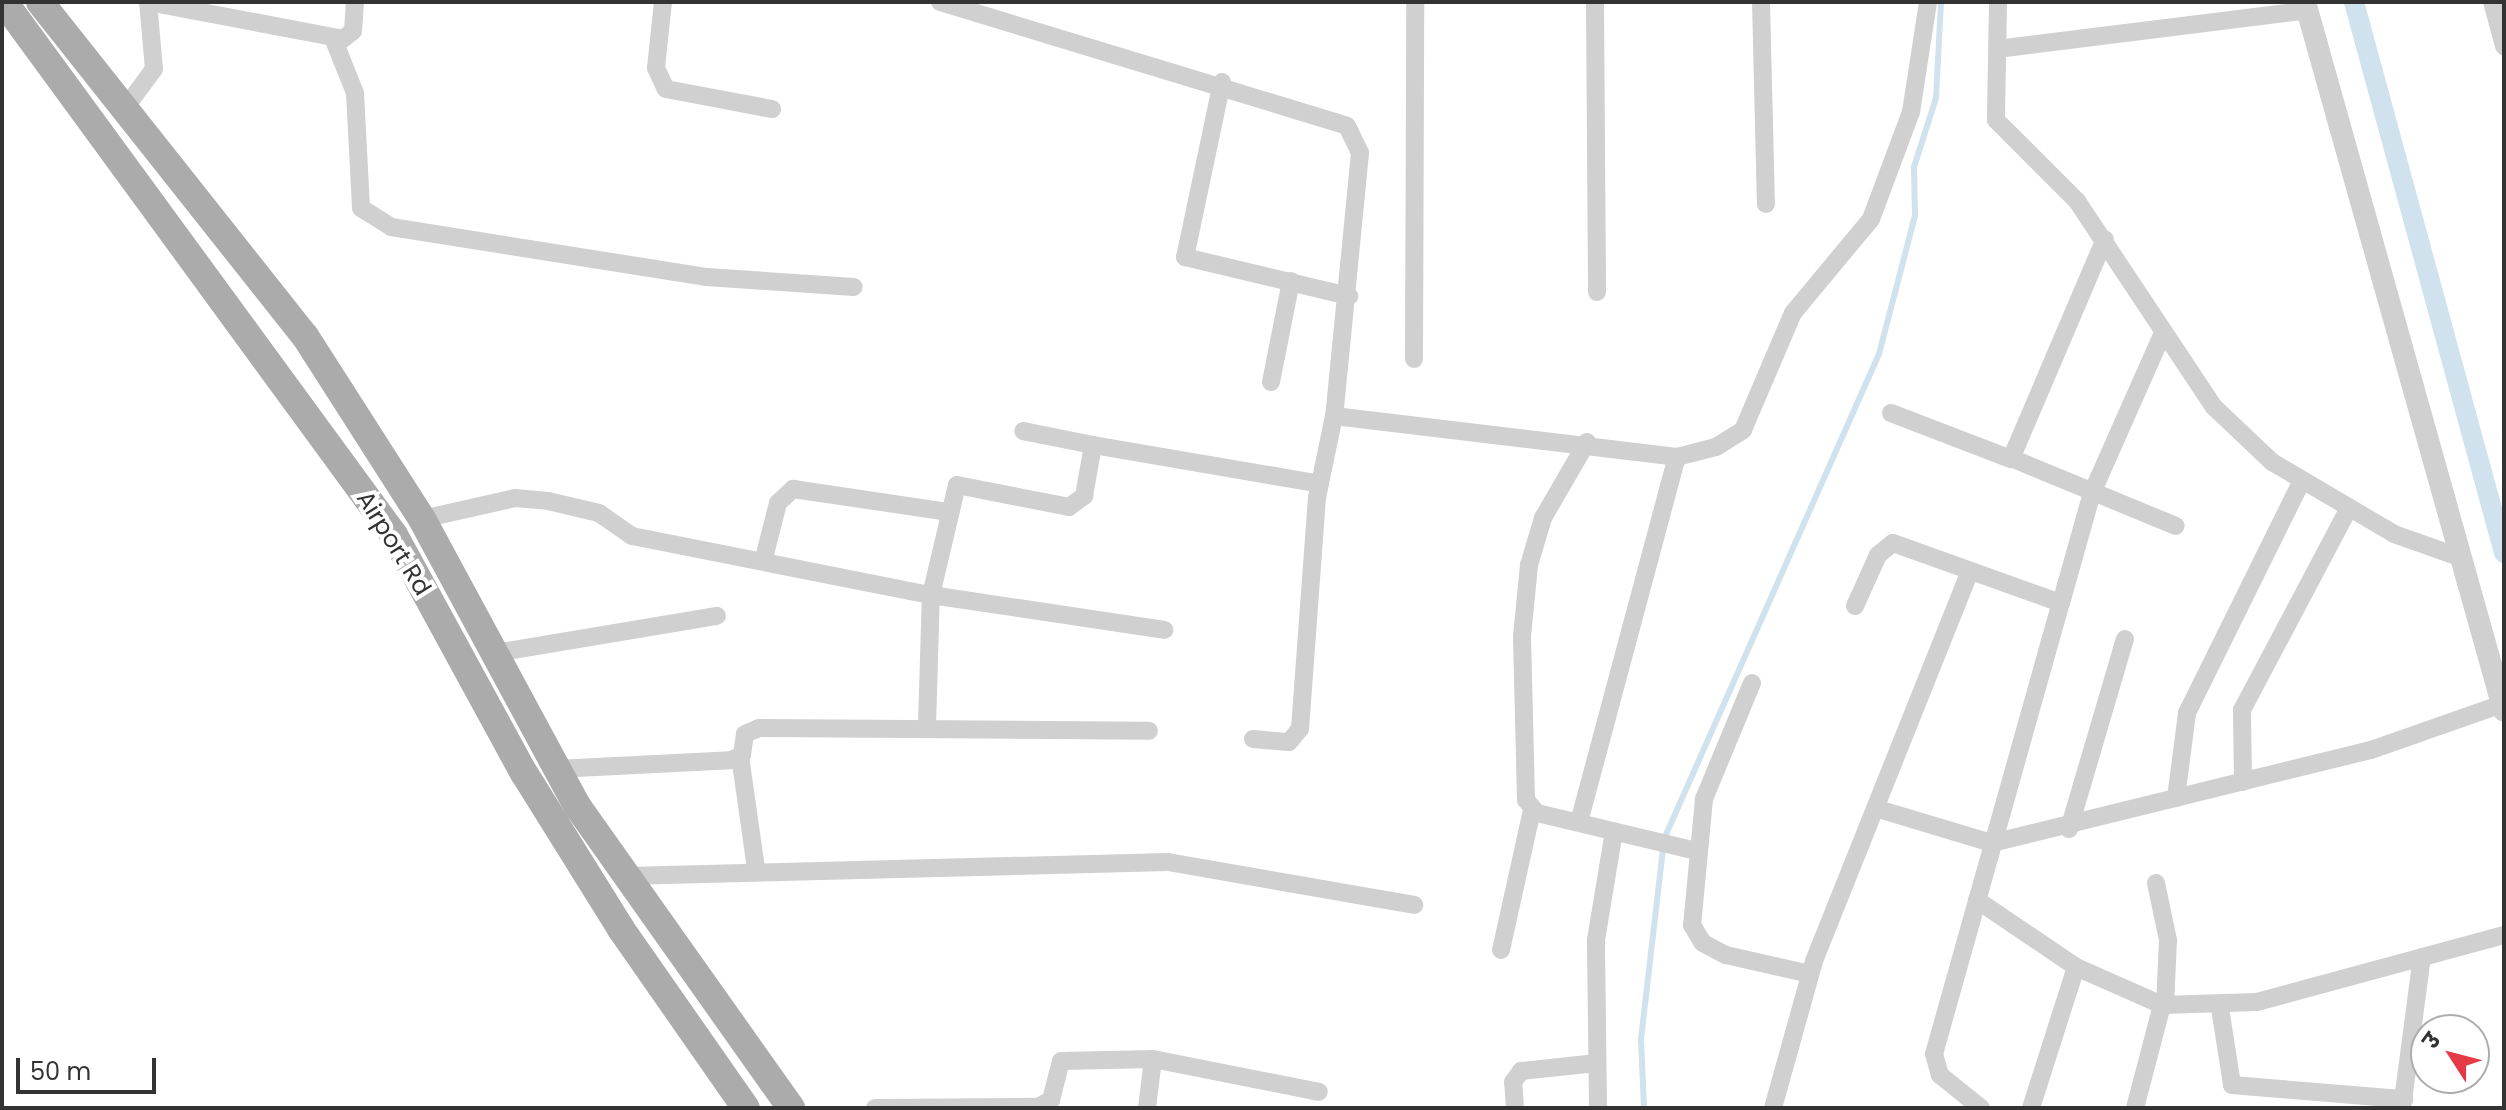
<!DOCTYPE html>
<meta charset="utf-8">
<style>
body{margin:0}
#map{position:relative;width:2506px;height:1110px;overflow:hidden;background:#fff;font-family:Poppins,"Noto Sans Devanagari",sans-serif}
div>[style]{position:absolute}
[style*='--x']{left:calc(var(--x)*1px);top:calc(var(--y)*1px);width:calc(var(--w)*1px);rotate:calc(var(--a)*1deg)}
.stream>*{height:6px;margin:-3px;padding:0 3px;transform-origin:3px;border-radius:3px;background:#cfe2ee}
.canal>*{height:20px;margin:-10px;padding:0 10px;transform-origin:10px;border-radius:10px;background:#cfe2ee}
.minor>*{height:18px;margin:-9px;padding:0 9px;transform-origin:9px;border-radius:9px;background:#d0d0d0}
.tertiary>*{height:22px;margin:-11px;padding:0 11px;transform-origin:11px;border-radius:11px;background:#d0d0d0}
.primary>*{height:28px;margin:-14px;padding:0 14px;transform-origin:14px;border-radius:14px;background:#ababab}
span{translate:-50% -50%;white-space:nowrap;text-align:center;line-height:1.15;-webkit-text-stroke:8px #fff;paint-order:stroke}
.street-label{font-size:24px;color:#333}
.frame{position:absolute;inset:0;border:4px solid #333;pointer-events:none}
.north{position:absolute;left:2410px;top:1014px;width:80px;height:80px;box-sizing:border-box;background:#fff;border:2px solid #adadad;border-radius:50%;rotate:306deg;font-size:22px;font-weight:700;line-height:32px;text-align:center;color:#333}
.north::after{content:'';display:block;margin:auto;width:28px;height:36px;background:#e63946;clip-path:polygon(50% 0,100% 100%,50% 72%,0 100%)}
.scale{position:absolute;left:16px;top:1058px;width:140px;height:36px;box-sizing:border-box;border:4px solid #333;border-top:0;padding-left:10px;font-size:24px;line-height:28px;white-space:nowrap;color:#333;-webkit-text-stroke:6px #fff;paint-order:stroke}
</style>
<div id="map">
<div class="stream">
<div style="--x:1644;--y:1108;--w:69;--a:-92.5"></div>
<div style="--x:1641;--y:1039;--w:201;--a:-83.4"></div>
<div style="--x:1664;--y:839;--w:531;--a:-66.09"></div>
<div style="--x:1879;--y:354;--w:143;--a:-75.4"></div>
<div style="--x:1915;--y:216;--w:49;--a:-91.2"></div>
<div style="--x:1914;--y:167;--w:72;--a:-72.3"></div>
<div style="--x:1936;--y:98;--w:96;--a:-87"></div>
</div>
<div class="canal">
<div style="--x:2354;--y:2;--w:571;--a:74.77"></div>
</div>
<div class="minor">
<div style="--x:148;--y:2;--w:198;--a:10.7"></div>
<div style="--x:343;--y:39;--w:13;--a:-39"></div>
<div style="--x:353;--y:31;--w:29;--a:-86"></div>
<div style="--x:663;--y:2;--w:66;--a:96.1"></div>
<div style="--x:656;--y:68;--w:23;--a:65"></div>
<div style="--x:666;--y:89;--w:108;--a:10.7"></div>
<div style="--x:940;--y:2;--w:425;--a:16.9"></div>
<div style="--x:1347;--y:126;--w:30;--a:64"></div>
<div style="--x:1360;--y:153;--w:264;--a:95.6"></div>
<div style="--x:1334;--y:416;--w:345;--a:6.8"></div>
<div style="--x:1677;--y:457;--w:40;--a:-14.4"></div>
<div style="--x:1716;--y:447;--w:32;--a:-32"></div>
<div style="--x:1743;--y:430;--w:127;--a:-66.9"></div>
<div style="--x:1793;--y:313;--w:122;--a:-50.3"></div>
<div style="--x:1871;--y:219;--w:114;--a:-69.5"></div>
<div style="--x:1911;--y:112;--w:111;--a:-81.2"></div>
<div style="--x:1595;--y:2;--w:290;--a:89.6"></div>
<div style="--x:1761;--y:2;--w:202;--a:88.6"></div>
<div style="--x:1998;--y:2;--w:118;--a:91"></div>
<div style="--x:1996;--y:120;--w:115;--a:45"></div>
<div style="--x:2077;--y:201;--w:247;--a:56.4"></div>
<div style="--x:2214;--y:407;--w:80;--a:43.5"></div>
<div style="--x:2272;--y:462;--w:142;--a:30.5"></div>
<div style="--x:2394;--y:534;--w:72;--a:19.4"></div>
<div style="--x:2492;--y:2;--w:46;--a:74.7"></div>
<div style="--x:333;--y:38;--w:59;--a:68.2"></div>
<div style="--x:355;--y:93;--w:115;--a:87"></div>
<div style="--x:361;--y:208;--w:36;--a:32"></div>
<div style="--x:391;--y:227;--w:320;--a:9"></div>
<div style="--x:707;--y:277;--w:147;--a:3.9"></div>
<div style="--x:1997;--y:49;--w:313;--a:-7.1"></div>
<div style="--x:1222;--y:82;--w:179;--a:101.9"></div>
<div style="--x:1185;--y:257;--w:169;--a:13.4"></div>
<div style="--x:123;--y:111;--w:52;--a:-53.6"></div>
<div style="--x:154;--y:69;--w:67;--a:-95.1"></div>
<div style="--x:1414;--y:359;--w:357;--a:-89.8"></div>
<div style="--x:1271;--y:382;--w:103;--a:-78.8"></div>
<div style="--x:1891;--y:413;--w:129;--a:21"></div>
<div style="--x:2011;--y:459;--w:239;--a:-66.9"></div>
<div style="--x:1587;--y:442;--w:88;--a:120.1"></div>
<div style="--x:1543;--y:518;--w:49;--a:106.6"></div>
<div style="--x:1529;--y:565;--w:71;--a:95.6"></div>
<div style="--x:1522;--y:636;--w:164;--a:88.6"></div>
<div style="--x:1526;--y:800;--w:17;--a:50"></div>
<div style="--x:1537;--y:813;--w:164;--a:13.4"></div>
<div style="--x:1093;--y:445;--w:230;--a:9.7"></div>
<div style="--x:2011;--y:458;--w:178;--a:22.4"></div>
<div style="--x:422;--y:519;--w:95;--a:-12.7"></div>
<div style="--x:515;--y:498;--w:33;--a:5"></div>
<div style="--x:548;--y:501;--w:52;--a:13.2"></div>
<div style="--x:599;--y:513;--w:40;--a:34.9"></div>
<div style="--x:632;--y:536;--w:305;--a:11.2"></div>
<div style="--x:931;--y:595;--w:236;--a:8.5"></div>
<div style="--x:764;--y:558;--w:57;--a:-75.7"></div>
<div style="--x:778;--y:503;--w:21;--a:-43"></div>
<div style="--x:793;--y:489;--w:158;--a:8.4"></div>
<div style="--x:1855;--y:606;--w:56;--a:-65.7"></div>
<div style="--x:1878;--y:555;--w:19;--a:-39"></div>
<div style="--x:1893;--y:543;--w:178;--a:19.7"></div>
<div style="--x:2061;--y:603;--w:114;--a:-74.3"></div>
<div style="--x:2092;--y:493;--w:171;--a:-66.1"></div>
<div style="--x:495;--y:653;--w:225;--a:-9.5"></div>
<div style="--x:1752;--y:683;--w:126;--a:112.5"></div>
<div style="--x:1704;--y:799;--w:127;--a:95.4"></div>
<div style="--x:1692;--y:925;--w:21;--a:59"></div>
<div style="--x:1703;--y:943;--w:26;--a:28"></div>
<div style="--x:1726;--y:955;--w:86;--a:12.7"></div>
<div style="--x:927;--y:726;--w:131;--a:-88.3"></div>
<div style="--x:931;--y:595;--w:113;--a:-76.7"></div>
<div style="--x:957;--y:485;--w:114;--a:11.1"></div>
<div style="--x:1069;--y:507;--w:19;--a:-36"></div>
<div style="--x:1084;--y:496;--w:52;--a:-80"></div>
<div style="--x:1093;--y:445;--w:71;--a:-168.7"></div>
<div style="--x:1253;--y:739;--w:36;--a:5"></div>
<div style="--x:1289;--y:742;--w:17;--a:-50"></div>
<div style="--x:1300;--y:729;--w:232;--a:-85.8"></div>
<div style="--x:1317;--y:498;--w:84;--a:-78.3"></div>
<div style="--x:740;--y:756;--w:113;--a:81.9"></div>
<div style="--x:556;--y:769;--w:175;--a:-2.9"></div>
<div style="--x:731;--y:760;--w:12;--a:-24"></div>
<div style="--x:742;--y:755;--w:21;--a:-82"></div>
<div style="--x:745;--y:734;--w:15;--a:-23"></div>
<div style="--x:759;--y:728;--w:390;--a:0.4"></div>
<div style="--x:2243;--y:782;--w:72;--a:-90.8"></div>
<div style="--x:2242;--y:710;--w:229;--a:-62.1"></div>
<div style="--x:2176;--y:798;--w:86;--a:-82.6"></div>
<div style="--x:2187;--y:713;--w:260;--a:-63.7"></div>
<div style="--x:1875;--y:808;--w:122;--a:16.7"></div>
<div style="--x:1992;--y:843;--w:390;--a:-13.8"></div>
<div style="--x:2371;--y:750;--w:139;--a:-19.3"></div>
<div style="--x:1579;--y:822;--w:378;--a:-75"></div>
<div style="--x:2069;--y:829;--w:198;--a:-73.6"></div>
<div style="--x:626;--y:876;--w:542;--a:-1.48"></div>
<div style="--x:1168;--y:862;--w:250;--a:9.9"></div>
<div style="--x:2156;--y:883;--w:58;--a:78.1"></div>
<div style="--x:2168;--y:940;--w:66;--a:92.6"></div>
<div style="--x:1977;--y:900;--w:120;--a:34.1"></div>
<div style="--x:2076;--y:967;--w:94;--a:23.8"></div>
<div style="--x:2162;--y:1005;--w:95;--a:-1.8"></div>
<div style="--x:2257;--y:1002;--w:256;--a:-15.2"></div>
<div style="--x:1501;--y:950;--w:143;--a:-77.5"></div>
<div style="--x:2220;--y:1008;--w:78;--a:81.1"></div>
<div style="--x:2232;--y:1085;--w:173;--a:4.7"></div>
<div style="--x:875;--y:1108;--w:163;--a:-0.4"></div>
<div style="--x:1038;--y:1107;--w:15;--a:-28"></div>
<div style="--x:1051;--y:1100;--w:40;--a:-75.6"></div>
<div style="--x:1061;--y:1061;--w:92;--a:-1.2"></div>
<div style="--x:1147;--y:1108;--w:49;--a:-83"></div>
<div style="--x:1153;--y:1059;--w:169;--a:11.2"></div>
<div style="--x:1515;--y:1108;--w:26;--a:-94"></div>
<div style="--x:1513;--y:1082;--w:14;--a:-54"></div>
<div style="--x:1521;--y:1071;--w:76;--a:-6"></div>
<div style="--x:1598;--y:1108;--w:168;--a:-90.7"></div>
<div style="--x:1596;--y:940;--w:110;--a:-80.6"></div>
<div style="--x:1773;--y:1108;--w:153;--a:-74.4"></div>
<div style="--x:1814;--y:961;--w:417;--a:-68.2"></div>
<div style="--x:1981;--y:1108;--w:53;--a:-141.2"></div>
<div style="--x:1940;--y:1075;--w:22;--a:-106"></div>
<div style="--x:1934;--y:1054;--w:469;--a:-74.3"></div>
<div style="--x:2031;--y:1108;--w:148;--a:-72.3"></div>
<div style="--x:2135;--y:1108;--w:106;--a:-75.3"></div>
<div style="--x:2402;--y:1108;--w:152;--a:-82.5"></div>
</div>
<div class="tertiary">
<div style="--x:2305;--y:2;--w:736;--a:74.32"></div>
</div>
<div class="primary">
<div style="--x:4;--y:2;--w:660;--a:53.81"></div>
<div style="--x:394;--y:535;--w:271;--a:61.4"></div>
<div style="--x:524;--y:773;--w:184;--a:58.1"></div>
<div style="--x:621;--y:929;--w:218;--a:55.1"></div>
<div style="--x:40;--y:2;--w:426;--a:51.6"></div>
<div style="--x:305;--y:336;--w:217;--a:57.4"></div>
<div style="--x:422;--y:519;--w:328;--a:61.6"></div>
<div style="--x:578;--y:807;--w:369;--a:54.7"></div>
</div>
<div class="street-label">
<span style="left:394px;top:543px;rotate:58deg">Airport Rd</span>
</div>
<div class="frame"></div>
<div class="north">उ</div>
<div class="scale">50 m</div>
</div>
